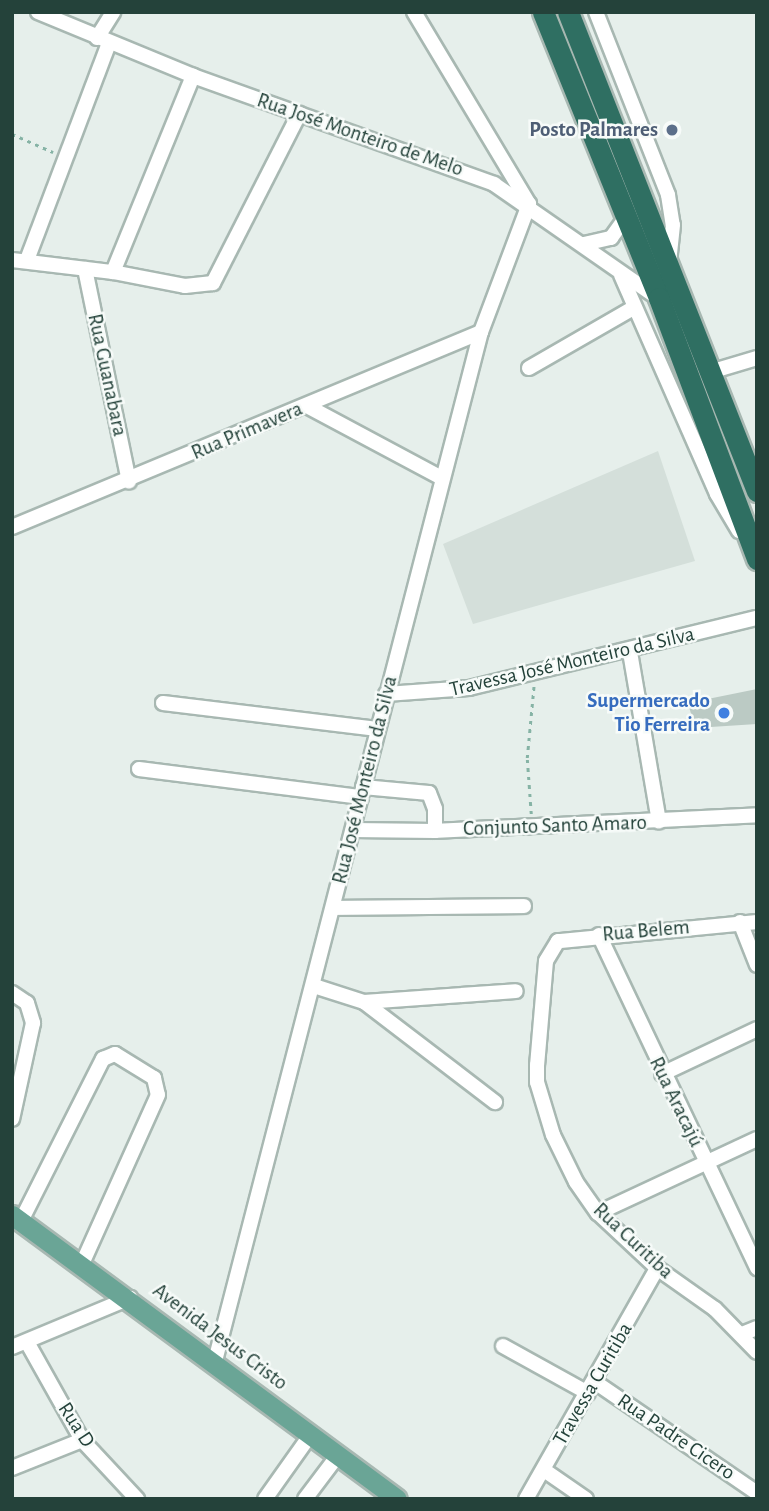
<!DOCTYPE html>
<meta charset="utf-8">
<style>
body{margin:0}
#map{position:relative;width:769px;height:1511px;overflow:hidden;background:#e6efeb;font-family:"Alegreya Sans",sans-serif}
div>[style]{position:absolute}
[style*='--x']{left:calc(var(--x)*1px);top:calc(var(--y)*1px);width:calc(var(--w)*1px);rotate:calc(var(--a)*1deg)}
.built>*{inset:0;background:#d4dfda}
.building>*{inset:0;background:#bbcac4}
.path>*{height:2.5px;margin-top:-1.25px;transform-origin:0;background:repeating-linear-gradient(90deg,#86b3a5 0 3.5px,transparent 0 8.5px)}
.roads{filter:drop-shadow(2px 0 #a8b8b2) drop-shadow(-2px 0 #a8b8b2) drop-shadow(0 2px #a8b8b2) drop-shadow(0 -2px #a8b8b2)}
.minor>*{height:14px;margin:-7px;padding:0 7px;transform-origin:7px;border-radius:7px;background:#fff}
.major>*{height:19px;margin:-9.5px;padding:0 9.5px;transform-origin:9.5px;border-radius:9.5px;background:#6aa596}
.highway>*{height:21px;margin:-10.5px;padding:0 10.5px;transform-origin:10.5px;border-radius:10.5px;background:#2f6f62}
.dots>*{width:19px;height:19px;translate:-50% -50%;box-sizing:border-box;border:4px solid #f7fbf9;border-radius:50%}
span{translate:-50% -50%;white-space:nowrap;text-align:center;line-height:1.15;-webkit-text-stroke:5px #f7fbf9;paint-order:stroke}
.service-label{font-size:21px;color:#4e5e75;font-weight:700}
.right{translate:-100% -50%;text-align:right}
.street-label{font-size:21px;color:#24423a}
.shop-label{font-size:21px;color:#366cbe;font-weight:700}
.frame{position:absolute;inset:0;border:14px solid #24423a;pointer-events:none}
</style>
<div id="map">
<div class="built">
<div style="clip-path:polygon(658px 451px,695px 561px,473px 624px,443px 544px)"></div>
</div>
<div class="building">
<div style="clip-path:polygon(757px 689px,757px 724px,695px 728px,688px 703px)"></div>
</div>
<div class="path">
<div style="--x:12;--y:134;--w:45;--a:23.7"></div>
<div style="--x:531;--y:814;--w:56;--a:-94.1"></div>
<div style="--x:527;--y:758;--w:74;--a:-84.6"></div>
</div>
<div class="roads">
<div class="minor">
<div style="--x:38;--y:12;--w:168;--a:22.4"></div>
<div style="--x:193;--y:76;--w:320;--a:19.7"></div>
<div style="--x:494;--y:184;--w:200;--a:34.8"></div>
<div style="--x:596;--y:12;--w:197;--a:68.5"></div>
<div style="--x:668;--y:195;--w:30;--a:81"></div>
<div style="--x:673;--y:225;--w:38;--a:96"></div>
<div style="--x:97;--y:38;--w:31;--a:-58"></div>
<div style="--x:584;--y:244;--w:28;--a:-13"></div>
<div style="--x:611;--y:238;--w:26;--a:-54"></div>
<div style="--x:12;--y:260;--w:102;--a:6.8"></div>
<div style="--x:113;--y:272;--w:73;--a:11"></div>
<div style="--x:185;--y:286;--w:28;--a:-6"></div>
<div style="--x:213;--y:283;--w:190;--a:-63"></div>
<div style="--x:27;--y:260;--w:232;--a:-69.3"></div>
<div style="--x:85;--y:269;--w:217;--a:78.3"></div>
<div style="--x:113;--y:272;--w:212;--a:-67.8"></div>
<div style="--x:621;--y:275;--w:239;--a:66.3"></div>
<div style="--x:717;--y:494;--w:43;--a:59.3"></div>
<div style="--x:529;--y:368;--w:122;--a:-29.9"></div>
<div style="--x:710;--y:372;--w:49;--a:-16.6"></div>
<div style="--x:307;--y:406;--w:153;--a:28.1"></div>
<div style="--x:12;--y:527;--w:508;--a:-22.58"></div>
<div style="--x:630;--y:652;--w:172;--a:80.3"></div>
<div style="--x:386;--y:694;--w:83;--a:-4.1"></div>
<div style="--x:469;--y:688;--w:296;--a:-13.7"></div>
<div style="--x:163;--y:703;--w:216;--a:6.9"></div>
<div style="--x:139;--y:769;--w:224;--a:7.2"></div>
<div style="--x:363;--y:787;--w:66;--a:5.2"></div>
<div style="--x:429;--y:793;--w:17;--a:69"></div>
<div style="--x:435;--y:809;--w:22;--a:90"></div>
<div style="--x:353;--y:830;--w:82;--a:0.7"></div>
<div style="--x:435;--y:831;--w:322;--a:-2.8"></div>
<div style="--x:334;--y:908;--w:190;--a:-0.6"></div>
<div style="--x:740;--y:922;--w:46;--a:68.4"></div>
<div style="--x:757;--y:922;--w:200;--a:174.5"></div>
<div style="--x:558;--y:941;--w:23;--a:121"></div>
<div style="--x:546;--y:961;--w:104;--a:94.9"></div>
<div style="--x:537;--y:1065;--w:17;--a:90"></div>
<div style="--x:537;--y:1082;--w:55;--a:73.2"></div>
<div style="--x:553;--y:1135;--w:52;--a:63.9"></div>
<div style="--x:576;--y:1182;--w:38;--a:55"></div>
<div style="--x:598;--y:1213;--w:81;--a:43"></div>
<div style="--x:657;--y:1268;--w:71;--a:35.3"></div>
<div style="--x:715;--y:1309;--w:60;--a:45.7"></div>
<div style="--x:599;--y:935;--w:369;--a:64.6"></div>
<div style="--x:314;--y:986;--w:52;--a:17.7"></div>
<div style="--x:364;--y:1002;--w:165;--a:37.4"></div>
<div style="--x:12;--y:993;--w:18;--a:34"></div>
<div style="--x:27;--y:1003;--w:21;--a:73"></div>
<div style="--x:33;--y:1023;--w:98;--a:102.3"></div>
<div style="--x:364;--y:1002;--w:152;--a:-4.1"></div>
<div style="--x:662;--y:1074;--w:105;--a:-25.3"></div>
<div style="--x:598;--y:1213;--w:175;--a:-25"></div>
<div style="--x:21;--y:1221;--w:182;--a:-63.2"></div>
<div style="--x:103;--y:1059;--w:13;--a:-23"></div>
<div style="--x:115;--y:1054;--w:46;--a:31.6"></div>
<div style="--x:154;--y:1078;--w:17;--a:77"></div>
<div style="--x:158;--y:1095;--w:185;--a:114.2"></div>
<div style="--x:742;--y:1334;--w:16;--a:-22"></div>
<div style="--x:27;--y:1342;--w:112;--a:60.7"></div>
<div style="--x:82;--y:1440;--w:81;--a:47"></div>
<div style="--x:503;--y:1346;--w:97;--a:28.9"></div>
<div style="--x:12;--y:1347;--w:128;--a:-22.6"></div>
<div style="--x:215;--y:1361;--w:1063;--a:-75.51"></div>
<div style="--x:481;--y:332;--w:137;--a:-69.4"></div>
<div style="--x:529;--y:204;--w:224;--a:-120.9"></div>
<div style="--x:595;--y:1382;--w:196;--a:34.4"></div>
<div style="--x:12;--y:1468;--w:75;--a:-21.8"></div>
<div style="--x:544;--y:1470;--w:51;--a:34.6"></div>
<div style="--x:265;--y:1499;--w:80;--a:-54.7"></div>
<div style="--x:305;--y:1499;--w:56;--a:-52.9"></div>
<div style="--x:526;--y:1499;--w:266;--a:-60.4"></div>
</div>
<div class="major">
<div style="--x:12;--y:1215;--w:478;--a:36.4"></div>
</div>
<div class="highway">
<div style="--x:543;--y:12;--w:309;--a:67.9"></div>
<div style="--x:659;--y:298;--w:279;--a:69.4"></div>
<div style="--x:568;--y:12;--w:515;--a:68.47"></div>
</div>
</div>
<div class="dots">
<div style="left:672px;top:130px;background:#5c6f8a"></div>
<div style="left:724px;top:713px;background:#3f7fe0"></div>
</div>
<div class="service-label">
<span class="right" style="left:658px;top:130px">Posto Palmares</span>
</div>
<div class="street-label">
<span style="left:360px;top:135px;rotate:19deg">Rua José Monteiro de Melo</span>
<span style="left:107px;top:375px;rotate:78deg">Rua Guanabara</span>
<span style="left:247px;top:431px;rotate:-23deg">Rua Primavera</span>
<span style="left:572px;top:662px;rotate:-13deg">Travessa José Monteiro da Silva</span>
<span style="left:365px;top:780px;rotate:-76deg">Rua José Monteiro da Silva</span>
<span style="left:555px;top:826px;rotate:-2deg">Conjunto Santo Amaro</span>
<span style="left:646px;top:931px;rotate:-5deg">Rua Belem</span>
<span style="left:676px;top:1102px;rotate:64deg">Rua Aracajú</span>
<span style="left:633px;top:1241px;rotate:43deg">Rua Curitiba</span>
<span style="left:220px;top:1337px;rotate:37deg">Avenida Jesus Cristo</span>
<span style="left:593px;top:1384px;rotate:-60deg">Travessa Curitiba</span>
<span style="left:76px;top:1425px;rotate:57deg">Rua D</span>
<span style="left:676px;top:1437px;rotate:34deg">Rua Padre Cicero</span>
</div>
<div class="shop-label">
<span class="right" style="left:710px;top:713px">Supermercado<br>Tio Ferreira</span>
</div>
<div class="frame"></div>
</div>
